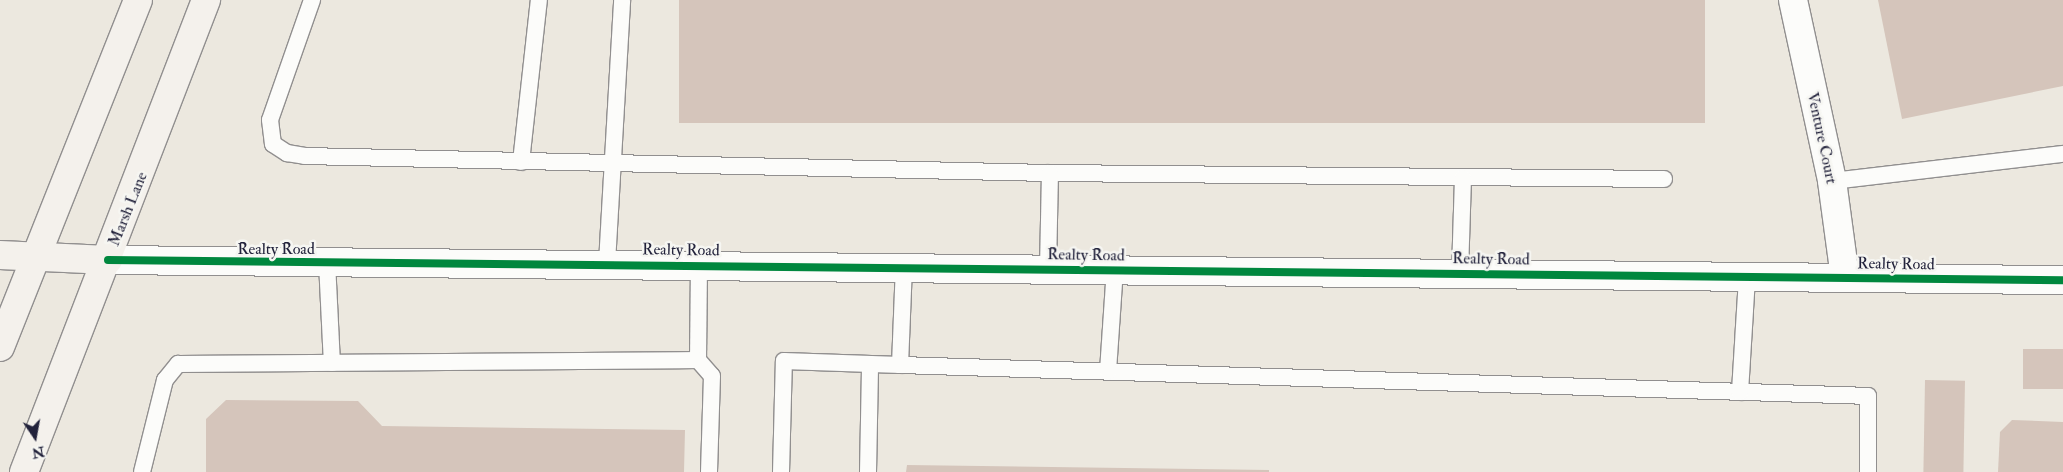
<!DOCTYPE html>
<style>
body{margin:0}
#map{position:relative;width:2063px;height:472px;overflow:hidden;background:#ece8df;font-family:"IM FELL Double Pica",serif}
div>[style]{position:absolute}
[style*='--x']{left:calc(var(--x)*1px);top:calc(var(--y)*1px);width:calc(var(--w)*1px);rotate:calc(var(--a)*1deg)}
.building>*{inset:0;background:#d5c5bb;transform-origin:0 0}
.roads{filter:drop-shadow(1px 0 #918f8f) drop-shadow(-1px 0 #918f8f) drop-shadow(0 1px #918f8f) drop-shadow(0 -1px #918f8f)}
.lane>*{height:16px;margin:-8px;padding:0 8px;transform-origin:8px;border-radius:8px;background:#fcfcfa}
.street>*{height:28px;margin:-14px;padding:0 14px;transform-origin:14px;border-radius:14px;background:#fcfcfa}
.secondary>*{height:28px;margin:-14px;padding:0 14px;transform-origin:14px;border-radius:14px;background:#f4f1ec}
.cycleway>*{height:8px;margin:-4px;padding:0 4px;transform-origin:4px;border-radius:4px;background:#00873e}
span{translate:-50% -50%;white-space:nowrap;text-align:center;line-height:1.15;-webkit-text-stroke:5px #f6f6f2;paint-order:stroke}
.street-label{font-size:16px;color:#22223b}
.north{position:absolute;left:10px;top:412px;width:50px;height:50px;-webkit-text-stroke:4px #f6f6f2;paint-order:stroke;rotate:168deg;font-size:14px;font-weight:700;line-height:20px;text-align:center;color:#22223b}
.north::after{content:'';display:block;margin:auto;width:18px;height:22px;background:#22223b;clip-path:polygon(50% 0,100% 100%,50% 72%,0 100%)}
</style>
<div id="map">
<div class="building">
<div style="left:679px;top:0;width:1026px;height:123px"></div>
<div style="clip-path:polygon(1878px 0,2063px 0,2063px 86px,1902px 119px)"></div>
<div style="left:2023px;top:349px;width:40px;height:40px"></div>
<div style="left:1925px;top:380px;width:40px;height:92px;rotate:1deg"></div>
<div style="clip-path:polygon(226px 400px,358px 401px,382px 426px,685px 430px,684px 472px,206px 472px,206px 419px)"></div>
<div style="clip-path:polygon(2012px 420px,2063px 422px,2063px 472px,1998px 472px,2000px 432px)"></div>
<div style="clip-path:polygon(907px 465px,1269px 470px,1269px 472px,906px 472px)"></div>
</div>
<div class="roads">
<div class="lane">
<div style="--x:312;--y:0;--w:127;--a:109.3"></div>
<div style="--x:270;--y:120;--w:24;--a:83"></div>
<div style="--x:273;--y:144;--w:17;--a:33"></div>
<div style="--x:287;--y:153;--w:18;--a:9"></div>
<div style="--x:305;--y:156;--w:745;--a:1.31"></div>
<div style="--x:1050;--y:173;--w:614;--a:0.56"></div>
<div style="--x:521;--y:162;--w:163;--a:-83.7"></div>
<div style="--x:1832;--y:181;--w:233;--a:-6.7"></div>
<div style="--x:327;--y:262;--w:101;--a:87.2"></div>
<div style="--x:607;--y:263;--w:263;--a:-86.7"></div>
<div style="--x:1048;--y:268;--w:95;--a:-88.8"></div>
<div style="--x:1460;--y:273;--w:95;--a:-88.2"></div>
<div style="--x:698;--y:360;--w:96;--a:-89.4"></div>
<div style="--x:900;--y:365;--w:968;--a:1.83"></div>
<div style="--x:1868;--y:396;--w:76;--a:90"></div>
<div style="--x:1108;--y:371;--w:102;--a:-86.1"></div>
<div style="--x:1740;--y:392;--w:116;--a:-86.5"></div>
<div style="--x:142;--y:472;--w:95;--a:-76"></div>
<div style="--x:165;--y:380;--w:21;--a:-51"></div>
<div style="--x:178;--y:364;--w:520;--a:-0.44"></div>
<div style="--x:698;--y:360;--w:21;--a:49"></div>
<div style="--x:712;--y:376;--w:96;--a:91.8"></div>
<div style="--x:781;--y:472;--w:111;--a:-88.5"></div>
<div style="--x:784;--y:361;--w:116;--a:2"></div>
<div style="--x:900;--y:365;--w:99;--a:-87.7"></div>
<div style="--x:868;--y:472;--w:108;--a:-88.9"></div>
</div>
<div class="street">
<div style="--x:1793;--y:0;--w:185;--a:77.8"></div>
<div style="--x:1832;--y:181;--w:97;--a:82.3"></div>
<div style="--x:108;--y:260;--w:1955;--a:0.59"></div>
</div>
<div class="secondary">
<div style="--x:0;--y:255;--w:108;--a:2.7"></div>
<div style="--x:0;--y:347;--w:373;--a:-68.3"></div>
<div style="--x:24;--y:472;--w:506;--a:-68.91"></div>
</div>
</div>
<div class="cycleway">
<div style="--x:108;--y:260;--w:1955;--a:0.59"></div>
</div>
<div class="street-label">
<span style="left:1822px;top:138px;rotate:78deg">Venture Court</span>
<span style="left:128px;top:209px;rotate:-68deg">Marsh Lane</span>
<span style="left:276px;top:249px">Realty Road</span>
<span style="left:681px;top:250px;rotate:1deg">Realty Road</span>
<span style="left:1086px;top:255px;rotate:1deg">Realty Road</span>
<span style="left:1491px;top:259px;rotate:1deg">Realty Road</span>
<span style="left:1896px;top:264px;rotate:1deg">Realty Road</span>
</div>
<div class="north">N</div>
</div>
